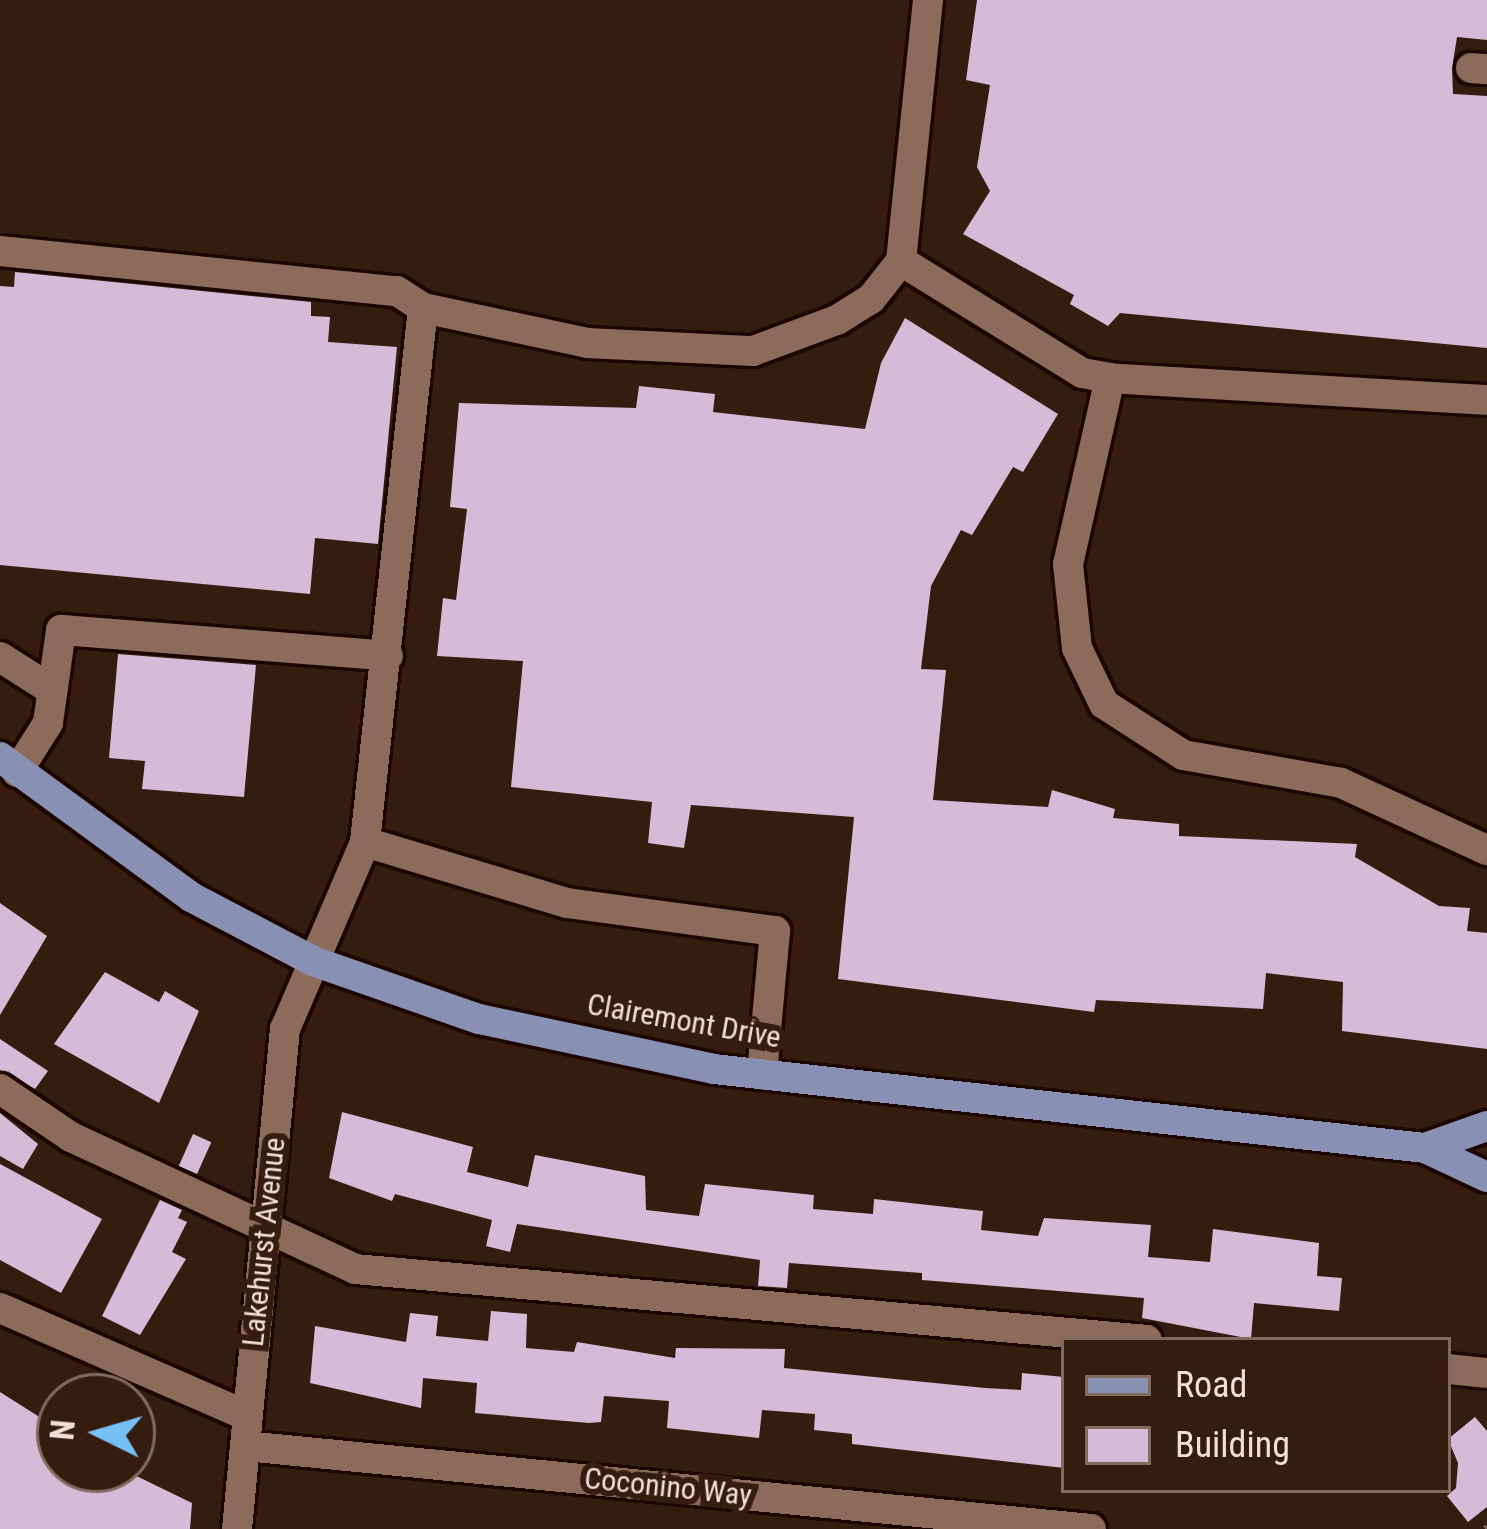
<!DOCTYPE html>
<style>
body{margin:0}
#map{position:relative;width:1487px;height:1529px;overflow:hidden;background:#361c0e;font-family:"Roboto Condensed",sans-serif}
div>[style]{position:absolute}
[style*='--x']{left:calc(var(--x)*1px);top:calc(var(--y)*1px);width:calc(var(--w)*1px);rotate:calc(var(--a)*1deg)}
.building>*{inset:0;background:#d5bbd8;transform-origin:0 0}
.path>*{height:6px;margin-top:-3px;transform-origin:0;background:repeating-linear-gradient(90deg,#7b6458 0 12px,transparent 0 18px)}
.roads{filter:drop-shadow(3px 0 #1d0500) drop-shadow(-3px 0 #1d0500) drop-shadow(0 3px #1d0500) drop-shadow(0 -3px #1d0500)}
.minor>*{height:30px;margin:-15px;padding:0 15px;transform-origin:15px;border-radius:15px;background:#8c6b5b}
.major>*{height:30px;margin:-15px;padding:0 15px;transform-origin:15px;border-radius:15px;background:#8890b3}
span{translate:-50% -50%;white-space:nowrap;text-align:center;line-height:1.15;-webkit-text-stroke:12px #361c0e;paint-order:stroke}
.street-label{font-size:30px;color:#f2dfd7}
.legend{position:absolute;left:1061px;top:1337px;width:390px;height:156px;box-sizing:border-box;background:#361c0e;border:3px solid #816a5e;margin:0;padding:15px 21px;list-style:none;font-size:36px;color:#f2dfd7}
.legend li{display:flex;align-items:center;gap:24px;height:60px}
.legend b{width:60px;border:3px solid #816a5e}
.north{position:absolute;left:36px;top:1373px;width:120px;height:120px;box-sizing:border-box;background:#361c0e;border:3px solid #816a5e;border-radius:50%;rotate:275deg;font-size:33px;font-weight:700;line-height:48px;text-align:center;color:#f2dfd7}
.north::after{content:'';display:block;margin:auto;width:42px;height:54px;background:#75c0f6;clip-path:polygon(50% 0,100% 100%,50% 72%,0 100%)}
</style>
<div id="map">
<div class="building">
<div style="clip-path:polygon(977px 0,1487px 0,1487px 40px,1457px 37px,1452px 68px,1453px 94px,1487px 96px,1487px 348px,1120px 313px,1108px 326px,1070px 304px,1074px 295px,963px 234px,990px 191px,977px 167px,990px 85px,966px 80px)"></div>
<div style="clip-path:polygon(15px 272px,311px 302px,311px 316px,330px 317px,328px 342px,397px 347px,378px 544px,315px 538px,310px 594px,0 565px,0 286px,14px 287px)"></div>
<div style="clip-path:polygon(905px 318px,1058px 414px,1023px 472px,1013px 467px,972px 535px,961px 530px,931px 586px,921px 669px,946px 670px,933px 800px,1048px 807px,1052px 790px,1115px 809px,1113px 818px,1179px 824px,1179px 836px,1357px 844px,1355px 857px,1439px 906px,1470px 908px,1467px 931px,1487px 933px,1487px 1049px,1342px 1031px,1343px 982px,1266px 973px,1263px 1009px,1096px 1000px,1094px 1012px,838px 979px,854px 817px,691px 805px,684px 848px,648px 843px,652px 802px,511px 787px,523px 661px,437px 656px,443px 598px,456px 600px,467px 509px,450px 507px,459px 403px,636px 408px,639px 386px,715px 394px,713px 412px,865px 429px,881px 363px)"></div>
<div style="clip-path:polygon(118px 654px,256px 665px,244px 797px,142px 789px,145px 761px,109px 758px)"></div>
<div style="clip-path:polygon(0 903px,47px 936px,0 1015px)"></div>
<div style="clip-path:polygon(105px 972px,159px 1002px,165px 991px,199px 1011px,159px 1103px,54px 1044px)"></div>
<div style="clip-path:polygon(0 1039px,48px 1071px,35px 1089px,0 1070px)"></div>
<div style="clip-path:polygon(342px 1112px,473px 1147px,467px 1172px,528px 1187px,535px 1155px,645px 1176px,646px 1210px,699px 1216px,705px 1184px,814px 1195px,813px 1209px,873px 1214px,874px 1199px,983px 1211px,981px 1230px,1038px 1236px,1044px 1218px,1151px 1225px,1148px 1257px,1210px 1262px,1213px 1229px,1319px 1243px,1317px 1276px,1342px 1278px,1339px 1311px,1254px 1303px,1251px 1339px,1142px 1318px,1144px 1298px,922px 1280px,922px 1273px,789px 1263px,787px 1288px,758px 1286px,760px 1260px,517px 1224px,510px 1252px,486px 1246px,492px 1220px,395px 1194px,392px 1201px,329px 1178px)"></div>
<div style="clip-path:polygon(0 1113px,38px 1144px,23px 1169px,0 1156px)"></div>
<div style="left:193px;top:1134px;width:20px;height:35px;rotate:24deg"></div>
<div style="clip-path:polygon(0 1164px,102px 1219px,61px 1293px,0 1260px)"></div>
<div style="clip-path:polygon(160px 1200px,182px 1210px,178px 1218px,187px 1222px,172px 1252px,186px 1259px,140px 1335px,102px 1316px)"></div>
<div style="clip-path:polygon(491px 1311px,527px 1314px,526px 1348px,574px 1352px,577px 1342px,675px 1358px,676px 1348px,785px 1349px,784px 1368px,985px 1388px,1021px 1390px,1022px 1373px,1064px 1377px,1064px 1468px,852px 1444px,852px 1434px,814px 1430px,815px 1414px,762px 1410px,759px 1438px,667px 1428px,669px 1401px,604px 1396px,601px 1422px,589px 1423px,475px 1413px,477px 1383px,423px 1378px,421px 1408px,310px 1383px,315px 1326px,406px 1342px,410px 1313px,438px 1316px,436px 1336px,488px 1341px)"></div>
<div style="clip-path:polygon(0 1392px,60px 1430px,60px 1469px,122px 1469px,192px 1503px,190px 1529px,0 1529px)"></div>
<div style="clip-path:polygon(1475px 1417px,1487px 1431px,1487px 1507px,1468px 1522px,1447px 1496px,1456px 1488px,1458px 1463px,1448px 1439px)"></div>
</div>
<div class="path">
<div style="--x:1485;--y:1529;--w:3;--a:-45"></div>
</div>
<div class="roads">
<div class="minor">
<div style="--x:928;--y:0;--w:262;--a:95.9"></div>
<div style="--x:901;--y:261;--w:213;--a:31.7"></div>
<div style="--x:1082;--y:373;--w:28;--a:10"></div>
<div style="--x:1471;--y:68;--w:16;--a:4"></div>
<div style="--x:0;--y:251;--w:399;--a:5.8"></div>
<div style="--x:397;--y:291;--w:31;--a:33"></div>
<div style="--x:1487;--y:400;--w:378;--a:-176.7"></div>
<div style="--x:1110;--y:378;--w:191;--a:102.7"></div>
<div style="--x:1068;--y:564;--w:84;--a:83.9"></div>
<div style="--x:1077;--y:648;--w:62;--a:64.3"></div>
<div style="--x:1104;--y:704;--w:94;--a:32.8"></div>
<div style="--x:1183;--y:755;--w:160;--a:10"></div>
<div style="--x:1341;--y:783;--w:161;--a:24.7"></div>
<div style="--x:0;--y:657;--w:62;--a:32.4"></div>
<div style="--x:17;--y:772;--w:58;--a:-57.7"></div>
<div style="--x:48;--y:723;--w:94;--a:-82"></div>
<div style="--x:61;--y:630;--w:328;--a:4.5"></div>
<div style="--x:365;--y:842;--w:211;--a:16.8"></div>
<div style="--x:567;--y:903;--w:210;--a:7.7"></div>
<div style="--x:775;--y:931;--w:144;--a:95.2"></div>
<div style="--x:0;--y:1089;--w:86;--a:34.1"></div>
<div style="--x:71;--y:1137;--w:313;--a:24.9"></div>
<div style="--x:355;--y:1269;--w:795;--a:5.12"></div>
<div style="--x:0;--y:1308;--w:270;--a:23.6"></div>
<div style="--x:1448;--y:1369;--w:39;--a:6"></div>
<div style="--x:245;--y:1446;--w:850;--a:5.6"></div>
<div style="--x:237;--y:1529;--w:502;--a:-84.52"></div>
<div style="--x:285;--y:1029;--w:203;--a:-66.8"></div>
<div style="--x:365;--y:842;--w:537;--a:-83.8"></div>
<div style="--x:423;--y:308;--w:168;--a:12"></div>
<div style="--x:587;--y:343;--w:166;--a:2.8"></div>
<div style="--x:753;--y:351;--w:90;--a:-20.3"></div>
<div style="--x:837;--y:320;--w:40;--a:-32"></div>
<div style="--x:871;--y:299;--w:48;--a:-51.7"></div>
</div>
<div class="major">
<div style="--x:0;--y:757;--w:237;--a:36.2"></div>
<div style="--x:191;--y:897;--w:138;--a:27.7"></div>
<div style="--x:313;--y:961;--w:176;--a:19.3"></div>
<div style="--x:479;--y:1019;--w:240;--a:12"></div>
<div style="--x:714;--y:1069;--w:715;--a:6.34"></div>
<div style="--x:1425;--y:1148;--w:68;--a:25.1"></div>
<div style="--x:1425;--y:1148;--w:66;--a:-19.5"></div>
</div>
</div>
<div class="street-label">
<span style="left:684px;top:1021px;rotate:10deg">Clairemont Drive</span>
<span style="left:264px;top:1242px;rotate:-84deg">Lakehurst Avenue</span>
<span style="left:668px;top:1487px;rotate:6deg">Coconino Way</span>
</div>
<ul class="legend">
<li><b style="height:15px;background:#8890b3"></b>Road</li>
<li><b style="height:33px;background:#d5bbd8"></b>Building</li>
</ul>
<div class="north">N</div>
</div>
